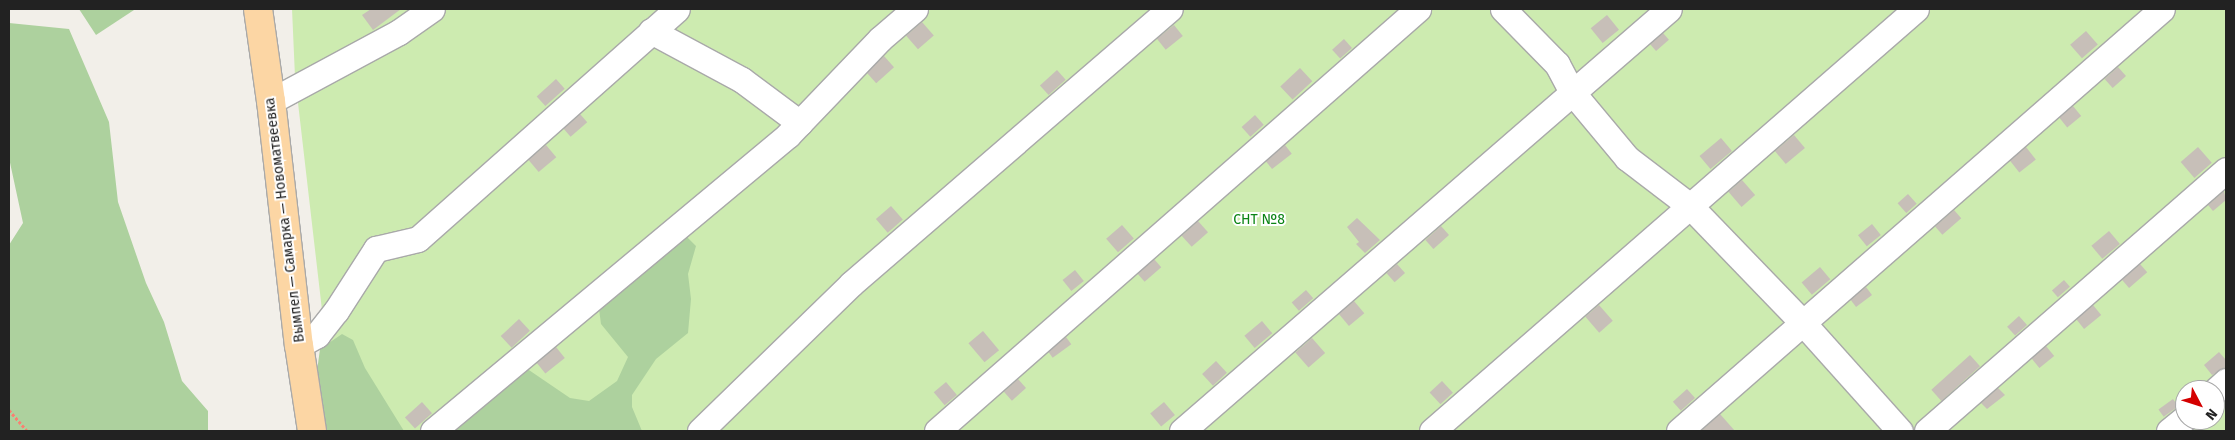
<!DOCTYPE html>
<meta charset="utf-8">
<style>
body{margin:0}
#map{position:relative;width:2235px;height:440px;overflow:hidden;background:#f2efe9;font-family:"Fira Sans",sans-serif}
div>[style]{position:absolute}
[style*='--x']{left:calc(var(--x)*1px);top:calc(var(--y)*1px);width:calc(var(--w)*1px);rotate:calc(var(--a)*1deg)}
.grass>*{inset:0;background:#cdebb0}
.forest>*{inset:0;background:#add19e}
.building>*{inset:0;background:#c7bfb8;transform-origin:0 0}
.path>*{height:3px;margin-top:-1.5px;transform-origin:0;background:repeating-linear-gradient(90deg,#fa8072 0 2.5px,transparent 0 5px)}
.roads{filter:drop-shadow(1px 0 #a9a9a9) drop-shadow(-1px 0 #a9a9a9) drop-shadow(0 1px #a9a9a9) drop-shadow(0 -1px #a9a9a9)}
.minor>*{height:25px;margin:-12.5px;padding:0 12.5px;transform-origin:12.5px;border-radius:12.5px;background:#fff}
.major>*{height:28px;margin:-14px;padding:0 14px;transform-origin:14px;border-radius:14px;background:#fcd6a4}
span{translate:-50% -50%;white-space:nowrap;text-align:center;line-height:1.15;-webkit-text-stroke:4px #fff;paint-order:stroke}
.street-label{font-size:14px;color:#222}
.park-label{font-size:14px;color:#0c8416}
.frame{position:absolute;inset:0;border:10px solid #222;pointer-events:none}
.north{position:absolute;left:2175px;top:380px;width:50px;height:50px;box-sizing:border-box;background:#fff;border:1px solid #a7a7a7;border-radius:50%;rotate:130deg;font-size:14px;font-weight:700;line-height:20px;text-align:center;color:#222}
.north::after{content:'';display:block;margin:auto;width:18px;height:22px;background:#d40000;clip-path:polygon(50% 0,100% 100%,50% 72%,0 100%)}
</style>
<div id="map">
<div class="grass">
<div style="clip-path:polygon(evenodd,292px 9px,2226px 9px,2226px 431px,340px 431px,325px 336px,295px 77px,292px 9px,2185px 390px,2215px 390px,2215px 420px,2185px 420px,2185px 390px)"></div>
</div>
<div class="forest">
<div style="clip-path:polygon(79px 9px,134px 9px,134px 10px,96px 35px)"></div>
<div style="clip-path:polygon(9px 23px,69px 29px,109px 122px,118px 202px,146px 283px,164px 322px,182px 381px,208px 411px,208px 431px,9px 431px,9px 245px,23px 223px,9px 158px)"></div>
<div style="clip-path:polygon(685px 235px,696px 246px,688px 274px,691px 299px,688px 333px,656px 359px,632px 395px,632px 407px,642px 431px,450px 431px,523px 366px,570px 398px,589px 401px,617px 381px,628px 357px,601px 324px,599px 309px)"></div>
<div style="clip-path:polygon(342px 334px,353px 340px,365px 368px,404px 431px,321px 431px,317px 371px,320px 349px)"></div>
</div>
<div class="building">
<div style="clip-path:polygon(371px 9px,401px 9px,373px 30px,362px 15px)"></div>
<div style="left:1607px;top:15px;width:19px;height:21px;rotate:51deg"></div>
<div style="left:922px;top:22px;width:18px;height:21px;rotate:49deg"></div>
<div style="left:1174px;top:25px;width:14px;height:22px;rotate:51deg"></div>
<div style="left:2086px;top:31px;width:18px;height:21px;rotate:49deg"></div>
<div style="left:1663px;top:33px;width:9px;height:17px;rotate:49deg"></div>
<div style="left:1344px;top:39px;width:12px;height:16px;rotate:48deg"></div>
<div style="left:884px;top:56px;width:15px;height:24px;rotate:48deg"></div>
<div style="left:2118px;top:67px;width:12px;height:18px;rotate:48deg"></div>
<div style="left:1300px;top:68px;width:18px;height:27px;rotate:47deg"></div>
<div style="left:1057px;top:70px;width:13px;height:23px;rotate:48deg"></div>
<div style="left:556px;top:79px;width:13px;height:26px;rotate:48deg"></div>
<div style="left:2073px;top:106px;width:13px;height:18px;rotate:51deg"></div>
<div style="left:580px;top:114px;width:11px;height:22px;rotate:49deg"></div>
<div style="left:1255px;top:115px;width:13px;height:18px;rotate:48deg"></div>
<div style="left:1794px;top:135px;width:17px;height:25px;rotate:50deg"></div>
<div style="left:1721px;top:138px;width:17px;height:28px;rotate:50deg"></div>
<div style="left:546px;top:145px;width:16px;height:23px;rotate:50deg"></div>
<div style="left:1285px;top:145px;width:11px;height:25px;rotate:52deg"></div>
<div style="left:2026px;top:147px;width:16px;height:21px;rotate:52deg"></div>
<div style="left:2198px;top:147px;width:21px;height:23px;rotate:49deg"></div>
<div style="left:1742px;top:180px;width:20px;height:18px;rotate:49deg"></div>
<div style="clip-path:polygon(2224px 191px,2226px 200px,2213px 211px,2208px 205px)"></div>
<div style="left:1908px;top:194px;width:13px;height:14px;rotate:48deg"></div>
<div style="left:891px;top:206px;width:18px;height:20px;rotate:49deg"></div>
<div style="left:1954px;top:210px;width:11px;height:25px;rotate:49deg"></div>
<div style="clip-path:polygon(1357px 218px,1380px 240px,1365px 253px,1356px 244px,1359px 242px,1347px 227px)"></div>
<div style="left:1198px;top:221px;width:15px;height:22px;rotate:48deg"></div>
<div style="left:1872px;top:224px;width:14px;height:18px;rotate:51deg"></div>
<div style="left:1122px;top:225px;width:18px;height:21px;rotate:49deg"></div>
<div style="left:1441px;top:226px;width:12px;height:21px;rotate:48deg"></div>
<div style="left:2109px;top:231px;width:17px;height:23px;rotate:50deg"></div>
<div style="left:1154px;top:259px;width:11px;height:22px;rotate:49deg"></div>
<div style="left:1397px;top:264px;width:12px;height:14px;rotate:48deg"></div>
<div style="left:2140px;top:264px;width:11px;height:24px;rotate:49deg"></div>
<div style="left:1820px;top:267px;width:16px;height:24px;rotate:50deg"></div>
<div style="left:1075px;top:270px;width:14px;height:16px;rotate:51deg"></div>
<div style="left:2064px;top:280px;width:9px;height:16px;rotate:49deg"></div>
<div style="left:1866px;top:287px;width:10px;height:20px;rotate:53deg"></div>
<div style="left:1306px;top:290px;width:11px;height:19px;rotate:49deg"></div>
<div style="left:1354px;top:301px;width:16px;height:20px;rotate:50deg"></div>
<div style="left:1599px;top:305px;width:21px;height:18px;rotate:49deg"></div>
<div style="left:2093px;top:305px;width:13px;height:22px;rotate:51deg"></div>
<div style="left:2019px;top:316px;width:12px;height:16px;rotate:48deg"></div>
<div style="left:519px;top:319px;width:16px;height:25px;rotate:47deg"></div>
<div style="left:1262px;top:321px;width:16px;height:23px;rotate:50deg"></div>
<div style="left:983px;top:331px;width:25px;height:19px;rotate:50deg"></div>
<div style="left:1066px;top:337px;width:9px;height:23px;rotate:54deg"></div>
<div style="left:1312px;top:338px;width:20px;height:22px;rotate:49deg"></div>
<div style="left:2046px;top:346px;width:13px;height:19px;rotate:51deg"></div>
<div style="left:556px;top:347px;width:14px;height:25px;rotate:51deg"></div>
<div style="clip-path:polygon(2219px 352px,2226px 360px,2226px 367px,2212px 375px,2204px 365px)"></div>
<div style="left:1970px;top:355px;width:15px;height:52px;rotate:48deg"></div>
<div style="left:1216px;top:361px;width:16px;height:19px;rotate:47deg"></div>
<div style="left:1018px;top:379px;width:12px;height:19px;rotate:48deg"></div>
<div style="left:1442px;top:381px;width:16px;height:17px;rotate:47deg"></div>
<div style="left:946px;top:382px;width:17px;height:16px;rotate:50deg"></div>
<div style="clip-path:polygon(1998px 388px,2005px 395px,1987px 409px,1981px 403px)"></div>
<div style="left:1687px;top:389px;width:12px;height:19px;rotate:48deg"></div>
<div style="left:2173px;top:399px;width:9px;height:18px;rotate:54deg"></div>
<div style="left:422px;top:402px;width:15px;height:23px;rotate:48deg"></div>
<div style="left:1164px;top:402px;width:17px;height:18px;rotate:50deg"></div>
<div style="clip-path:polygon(1720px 414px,1735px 431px,1701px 431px)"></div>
</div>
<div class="path">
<div style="--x:9;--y:410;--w:28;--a:49"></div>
</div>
<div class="roads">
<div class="minor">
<div style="--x:1503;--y:9;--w:77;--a:45.5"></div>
<div style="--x:1557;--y:64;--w:32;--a:62"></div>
<div style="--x:1572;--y:92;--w:86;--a:50.2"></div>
<div style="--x:1627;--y:158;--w:79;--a:37.3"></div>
<div style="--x:1690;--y:206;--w:163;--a:46"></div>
<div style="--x:1803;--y:323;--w:145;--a:48.1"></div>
<div style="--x:651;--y:31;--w:103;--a:28.3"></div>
<div style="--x:742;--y:80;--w:72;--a:36.6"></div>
<div style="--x:271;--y:101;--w:145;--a:-28.3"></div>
<div style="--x:399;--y:32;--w:40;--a:-34.9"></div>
<div style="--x:299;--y:345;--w:21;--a:-29"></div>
<div style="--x:317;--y:335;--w:31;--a:-52"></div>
<div style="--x:336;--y:311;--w:74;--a:-57.2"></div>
<div style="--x:376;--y:249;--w:43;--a:-13.4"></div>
<div style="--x:418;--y:239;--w:346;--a:-41.6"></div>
<div style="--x:2215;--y:391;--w:15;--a:-42"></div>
<div style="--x:433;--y:431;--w:462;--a:-39.8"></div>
<div style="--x:788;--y:135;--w:133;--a:-46.2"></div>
<div style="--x:880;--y:39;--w:46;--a:-40.6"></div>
<div style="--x:700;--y:431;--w:211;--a:-44.2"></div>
<div style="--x:851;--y:284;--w:421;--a:-40.8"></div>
<div style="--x:937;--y:431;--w:640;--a:-41.26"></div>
<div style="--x:1182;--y:431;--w:644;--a:-40.91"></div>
<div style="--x:1432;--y:431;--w:642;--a:-41.09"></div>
<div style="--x:1679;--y:431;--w:641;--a:-41.14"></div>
<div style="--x:1927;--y:431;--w:397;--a:-41.1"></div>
<div style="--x:2169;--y:431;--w:21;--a:-39"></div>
</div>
<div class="major">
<div style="--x:258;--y:9;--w:93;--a:82"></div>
<div style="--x:271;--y:101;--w:246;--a:83.5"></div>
<div style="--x:299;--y:345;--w:87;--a:81.4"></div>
</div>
</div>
<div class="street-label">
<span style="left:285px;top:220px;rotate:-97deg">Вымпел — Самарка — Новоматвеевка</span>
</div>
<div class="park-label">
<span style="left:1259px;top:220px">СНТ №8</span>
</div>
<div class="frame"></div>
<div class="north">N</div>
</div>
